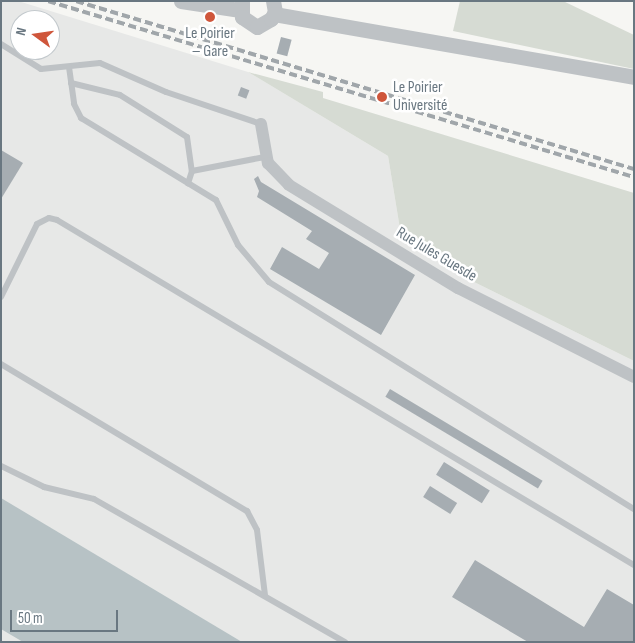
<!DOCTYPE html>
<meta charset="utf-8">
<style>
body{margin:0}
#map{position:relative;width:635px;height:643px;overflow:hidden;background:#f6f6f3;font-family:"Sofia Sans Condensed",sans-serif}
div>[style]{position:absolute}
[style*='--x']{left:calc(var(--x)*1px);top:calc(var(--y)*1px);width:calc(var(--w)*1px);rotate:calc(var(--a)*1deg)}
.built>*{inset:0;background:#e7e8e7}
.green>*{inset:0;background:#d6dbd3}
.water>*{inset:0;background:#b7c2c5}
.building>*{inset:0;background:#a6adb2;transform-origin:0 0}
.service>*{height:6px;margin:-3px;padding:0 3px;transform-origin:3px;border-radius:3px;background:#bec2c5}
.minor>*{height:12px;margin:-6px;padding:0 6px;transform-origin:6px;border-radius:6px;background:#bec2c5}
.tertiary>*{height:15px;margin:-7.5px;padding:0 7.5px;transform-origin:7.5px;border-radius:7.5px;background:#bec2c5}
.rail>*{height:4px;margin-top:-2px;transform-origin:0;background:repeating-linear-gradient(90deg,#a0a6aa 0 8px,transparent 0 12px)}
.dots>*{width:14px;height:14px;translate:-50% -50%;box-sizing:border-box;border:2px solid #fff;border-radius:50%}
span{translate:-50% -50%;white-space:nowrap;text-align:center;line-height:1.15;-webkit-text-stroke:5px #fff;paint-order:stroke}
.poi-label{font-size:16px;color:#697781}
.left{translate:0 -50%;text-align:left}
.street-label{font-size:16px;color:#697781}
.frame{position:absolute;inset:0;border:2px solid #697781;pointer-events:none}
.north{position:absolute;left:10px;top:10px;width:50px;height:50px;box-sizing:border-box;background:#fff;border:1px solid #c3c9cd;border-radius:50%;rotate:284deg;font-size:14px;font-weight:700;line-height:20px;text-align:center;color:#697781}
.north::after{content:'';display:block;margin:auto;width:18px;height:22px;background:#cf563b;clip-path:polygon(50% 0,100% 100%,50% 72%,0 100%)}
.scale{position:absolute;left:10px;top:610px;width:108px;height:22px;box-sizing:border-box;border:2px solid #697781;border-top:0;padding-left:6px;font-size:15px;line-height:18px;white-space:nowrap;color:#697781;-webkit-text-stroke:4px #fff;paint-order:stroke}
</style>
<div id="map">
<div class="built">
<div style="clip-path:polygon(evenodd,1px 1px,18px 1px,248px 72px,388px 156px,400px 229px,474px 282px,634px 361px,634px 642px,1px 642px,1px 1px,20px 20px,50px 20px,50px 50px,20px 50px,20px 20px)"></div>
</div>
<div class="green">
<div style="clip-path:polygon(460px 1px,563px 1px,634px 35px,634px 69px,453px 31px)"></div>
<div style="clip-path:polygon(248px 72px,323px 92px,323px 98px,634px 193px,634px 361px,474px 282px,400px 229px,388px 156px)"></div>
</div>
<div class="water">
<div style="clip-path:polygon(1px 498px,242px 642px,23px 642px,1px 629px)"></div>
</div>
<div class="building">
<div style="left:281px;top:37px;width:11px;height:17px;rotate:15deg"></div>
<div style="left:241px;top:87px;width:9px;height:9px;rotate:21deg"></div>
<div style="clip-path:polygon(1px 150px,23px 163px,1px 199px)"></div>
<div style="clip-path:polygon(258px 176px,261px 182px,415px 275px,381px 335px,270px 269px,282px 247px,319px 269px,329px 253px,306px 239px,312px 231px,257px 197px,259px 191px,254px 179px)"></div>
<div style="left:390px;top:389px;width:178px;height:9px;rotate:31deg"></div>
<div style="left:444px;top:462px;width:54px;height:15px;rotate:32deg"></div>
<div style="left:430px;top:486px;width:32px;height:13px;rotate:32deg"></div>
<div style="clip-path:polygon(475px 560px,584px 627px,607px 589px,634px 605px,634px 642px,528px 642px,452px 597px)"></div>
</div>
<div class="service">
<div style="--x:1;--y:44;--w:47;--a:32"></div>
<div style="--x:41;--y:69;--w:59;--a:-5.8"></div>
<div style="--x:100;--y:63;--w:72;--a:23.7"></div>
<div style="--x:166;--y:92;--w:100;--a:18.6"></div>
<div style="--x:69;--y:67;--w:37;--a:82"></div>
<div style="--x:74;--y:104;--w:16;--a:63"></div>
<div style="--x:81;--y:118;--w:158;--a:31.3"></div>
<div style="--x:216;--y:200;--w:50;--a:63.9"></div>
<div style="--x:238;--y:245;--w:48;--a:50"></div>
<div style="--x:269;--y:282;--w:430;--a:31.9"></div>
<div style="--x:71;--y:83;--w:50;--a:13.8"></div>
<div style="--x:120;--y:95;--w:79;--a:32.1"></div>
<div style="--x:187;--y:137;--w:34;--a:82"></div>
<div style="--x:192;--y:171;--w:13;--a:108"></div>
<div style="--x:192;--y:171;--w:74;--a:-10.9"></div>
<div style="--x:1;--y:297;--w:81;--a:-63.7"></div>
<div style="--x:37;--y:224;--w:13;--a:-27"></div>
<div style="--x:49;--y:218;--w:8;--a:14"></div>
<div style="--x:57;--y:220;--w:672;--a:30.88"></div>
<div style="--x:1;--y:364;--w:287;--a:30.9"></div>
<div style="--x:247;--y:511;--w:21;--a:62"></div>
<div style="--x:257;--y:530;--w:65;--a:83"></div>
<div style="--x:1;--y:466;--w:48;--a:26"></div>
<div style="--x:44;--y:487;--w:51;--a:13.5"></div>
<div style="--x:94;--y:499;--w:289;--a:29.7"></div>
</div>
<div class="minor">
<div style="--x:261;--y:124;--w:40;--a:80"></div>
<div style="--x:268;--y:163;--w:30;--a:46"></div>
<div style="--x:289;--y:185;--w:198;--a:31.4"></div>
<div style="--x:458;--y:288;--w:197;--a:26.8"></div>
</div>
<div class="tertiary">
<div style="--x:181;--y:1;--w:60;--a:8.7"></div>
<div style="--x:242;--y:1;--w:16;--a:90"></div>
<div style="--x:242;--y:17;--w:18;--a:34"></div>
<div style="--x:257;--y:27;--w:16;--a:-30"></div>
<div style="--x:271;--y:19;--w:8;--a:-60"></div>
<div style="--x:275;--y:12;--w:11;--a:-100"></div>
<div style="--x:274;--y:14;--w:365;--a:9.9"></div>
</div>
<div class="rail">
<div style="--x:48;--y:1;--w:612;--a:16.72"></div>
<div style="--x:76;--y:1;--w:583;--a:16.76"></div>
</div>
<div class="dots">
<div style="left:210px;top:17px;background:#cf563b"></div>
<div style="left:382px;top:97px;background:#cf563b"></div>
</div>
<div class="poi-label">
<span style="left:210px;top:43px">Le Poirier<br>– Gare</span>
<span class="left" style="left:393px;top:97px">Le Poirier<br>Université</span>
</div>
<div class="street-label">
<span style="left:436px;top:255px;rotate:31deg">Rue Jules Guesde</span>
</div>
<div class="frame"></div>
<div class="north">N</div>
<div class="scale">50 m</div>
</div>
